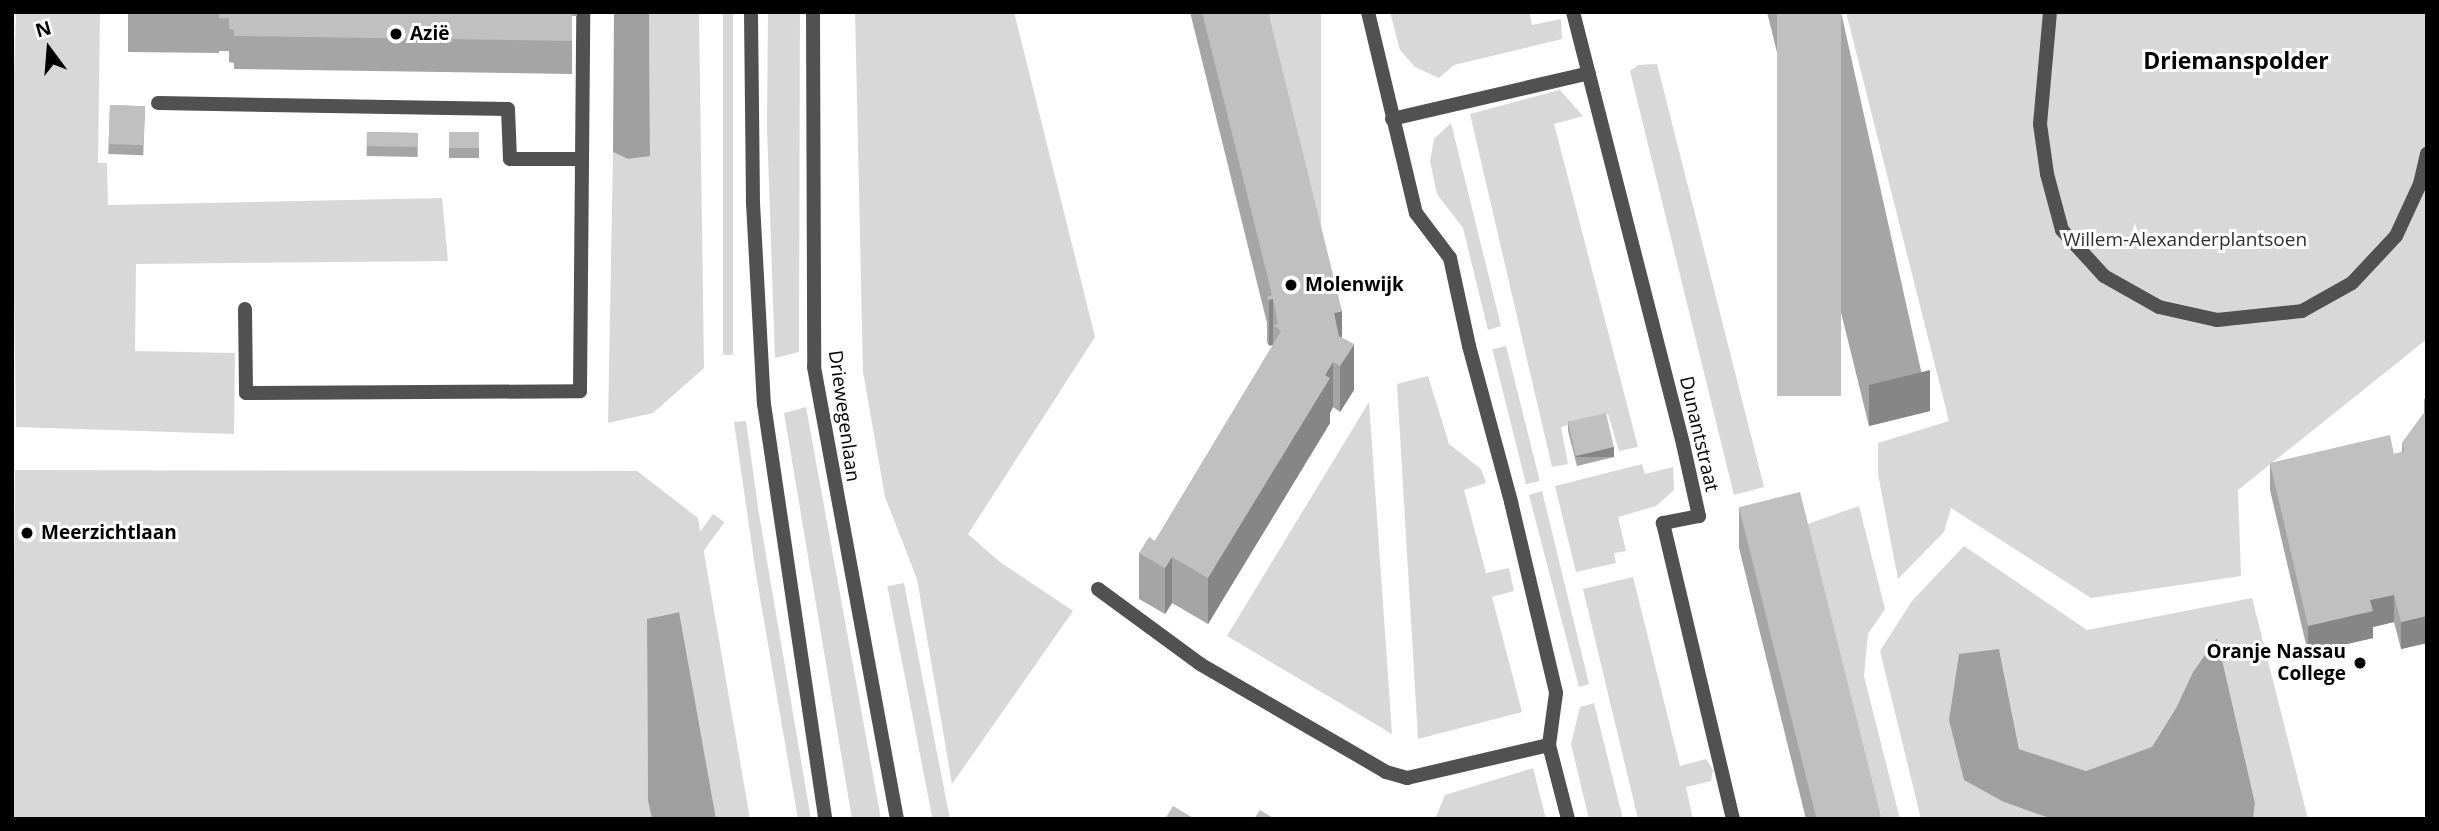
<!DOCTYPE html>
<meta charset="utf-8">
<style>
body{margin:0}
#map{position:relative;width:2439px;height:831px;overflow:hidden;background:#fff;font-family:"Open Sans",sans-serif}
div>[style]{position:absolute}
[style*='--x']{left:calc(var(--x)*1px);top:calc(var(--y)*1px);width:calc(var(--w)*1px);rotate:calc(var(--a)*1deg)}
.green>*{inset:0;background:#d8d8d8;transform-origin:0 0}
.water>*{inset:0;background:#9f9f9f}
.service>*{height:14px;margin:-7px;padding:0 7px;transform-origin:7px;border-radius:7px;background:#515151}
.pedestrian>*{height:14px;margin:-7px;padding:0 7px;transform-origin:7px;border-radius:7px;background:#515151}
.minor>*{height:14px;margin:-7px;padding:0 7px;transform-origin:7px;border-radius:7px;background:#515151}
.tertiary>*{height:14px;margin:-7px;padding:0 7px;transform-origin:7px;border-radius:7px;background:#515151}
.wall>*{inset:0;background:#a5a5a5;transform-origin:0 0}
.shaded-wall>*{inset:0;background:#868686;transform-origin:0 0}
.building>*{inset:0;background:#c0c0c0;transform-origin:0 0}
.dots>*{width:19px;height:19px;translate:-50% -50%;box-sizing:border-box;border:4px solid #fff;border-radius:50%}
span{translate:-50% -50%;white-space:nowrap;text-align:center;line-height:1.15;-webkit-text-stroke:6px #fff;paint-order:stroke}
.poi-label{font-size:19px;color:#000;font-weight:700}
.left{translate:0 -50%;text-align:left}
.right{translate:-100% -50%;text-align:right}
.park-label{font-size:19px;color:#2f2f2f}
.street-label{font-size:19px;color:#000}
.quarter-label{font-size:23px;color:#000;font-weight:700}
.frame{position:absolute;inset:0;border:14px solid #000;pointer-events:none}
.north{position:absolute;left:14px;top:14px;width:70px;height:70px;-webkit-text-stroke:5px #fff;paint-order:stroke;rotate:344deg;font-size:19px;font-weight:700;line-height:28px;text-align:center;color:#000}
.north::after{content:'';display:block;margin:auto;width:24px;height:32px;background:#000;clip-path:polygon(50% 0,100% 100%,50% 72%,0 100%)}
</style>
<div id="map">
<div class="green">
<div style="clip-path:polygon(16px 12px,100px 12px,98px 163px,107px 163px,108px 205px,442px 198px,448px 261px,136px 264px,135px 351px,235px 353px,234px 434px,16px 427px,12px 146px)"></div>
<div style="clip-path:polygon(649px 12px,699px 12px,704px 368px,653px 413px,608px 423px,613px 152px,628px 159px,650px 155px)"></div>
<div style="left:723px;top:12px;width:10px;height:343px"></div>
<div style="clip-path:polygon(768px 12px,800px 12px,799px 352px,775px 358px,767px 127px)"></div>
<div style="clip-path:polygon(855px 12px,1014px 12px,1095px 337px,968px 534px,1000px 562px,1073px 611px,952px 784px,917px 579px,885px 497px,863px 372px)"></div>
<div style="left:1266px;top:12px;width:55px;height:220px"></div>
<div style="clip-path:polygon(1390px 12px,1529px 12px,1532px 25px,1561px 19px,1562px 39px,1454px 65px,1439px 78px,1415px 67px,1400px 50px)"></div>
<div style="clip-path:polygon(1846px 12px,2427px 12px,2427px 339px,2238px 490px,2241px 576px,2091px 598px,1951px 508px,1944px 532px,1898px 579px,1878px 474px,1878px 443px,1949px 421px)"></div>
<div style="clip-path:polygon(1657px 64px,1764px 487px,1734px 495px,1630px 71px,1638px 65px)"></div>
<div style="clip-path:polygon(1560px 90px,1583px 116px,1554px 124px,1638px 447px,1619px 451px,1608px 414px,1561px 427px,1568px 464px,1552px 467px,1470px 114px)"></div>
<div style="clip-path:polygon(1451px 123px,1501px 326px,1488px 330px,1463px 228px,1437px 194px,1430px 161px,1434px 139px)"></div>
<div style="left:1506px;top:346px;width:139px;height:14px;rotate:76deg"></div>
<div style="clip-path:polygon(1428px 376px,1449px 444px,1481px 469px,1486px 483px,1464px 490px,1486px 573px,1509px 568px,1514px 591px,1492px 597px,1522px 712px,1418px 739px,1397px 384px)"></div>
<div style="clip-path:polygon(1369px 402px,1392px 734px,1227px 636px)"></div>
<div style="clip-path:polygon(806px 407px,881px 819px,852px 819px,784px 413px)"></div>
<div style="clip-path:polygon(746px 421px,759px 514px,811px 819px,798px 819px,756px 574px,734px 422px)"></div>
<div style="clip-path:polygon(1642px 464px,1645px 474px,1673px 467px,1674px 490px,1656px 506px,1618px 517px,1626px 551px,1614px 553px,1616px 563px,1576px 572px,1555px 486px)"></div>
<div style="clip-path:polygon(15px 470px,637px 471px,698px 518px,750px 819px,716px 819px,678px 612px,647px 619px,648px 800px,652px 819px,12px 819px)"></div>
<div style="clip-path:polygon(1542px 491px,1589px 684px,1579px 687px,1529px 495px)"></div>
<div style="clip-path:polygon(1859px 506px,1885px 609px,1868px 634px,1864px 676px,1900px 819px,1875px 819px,1802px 526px)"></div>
<div style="left:713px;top:514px;width:14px;height:310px;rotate:36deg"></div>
<div style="clip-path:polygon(1964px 546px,2087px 630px,2252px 598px,2308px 819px,2253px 819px,2255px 803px,2217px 639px,2193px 672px,2176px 708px,2152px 748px,2086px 771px,2019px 749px,1999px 649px,2004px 802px,2052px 819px,1921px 819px,1880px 651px,1912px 601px)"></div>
<div style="clip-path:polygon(1633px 577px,1680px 766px,1706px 759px,1713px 770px,1711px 781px,1686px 787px,1693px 819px,1638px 819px,1583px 589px)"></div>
<div style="left:904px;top:583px;width:240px;height:17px;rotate:79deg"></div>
<div style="clip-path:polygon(1594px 703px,1623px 819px,1589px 819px,1571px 744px,1580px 707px)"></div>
<div style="clip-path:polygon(1533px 768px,1546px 819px,1435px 819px,1445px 795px)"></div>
</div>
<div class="water">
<div style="clip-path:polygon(614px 12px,649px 12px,650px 156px,628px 159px,613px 152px)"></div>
<div style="clip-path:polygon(679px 612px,716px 819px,652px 819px,648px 801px,647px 619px)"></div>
<div style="clip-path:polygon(2217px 638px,2255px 803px,2253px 819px,2052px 819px,2004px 802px,1964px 780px,1949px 720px,1959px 654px,1999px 649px,2019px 749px,2086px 771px,2152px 747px,2176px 708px,2193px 672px)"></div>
</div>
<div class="service">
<div style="--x:158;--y:103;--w:350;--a:1"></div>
<div style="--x:508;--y:109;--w:50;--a:87.7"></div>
<div style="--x:510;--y:159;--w:70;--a:0"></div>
<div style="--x:245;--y:309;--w:84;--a:89.3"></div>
<div style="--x:246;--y:393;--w:334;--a:-0.3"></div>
<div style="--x:580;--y:391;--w:379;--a:-89.5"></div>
</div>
<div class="pedestrian">
<div style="--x:2050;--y:12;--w:112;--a:95.1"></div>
<div style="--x:2040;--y:124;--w:50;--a:82"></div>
<div style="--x:2047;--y:174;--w:58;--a:75"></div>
<div style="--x:2062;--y:230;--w:62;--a:47.6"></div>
<div style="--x:2104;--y:276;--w:63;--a:29.4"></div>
<div style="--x:2159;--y:307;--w:59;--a:12.6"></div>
<div style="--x:2217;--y:320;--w:85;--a:-6"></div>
<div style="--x:2302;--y:311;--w:57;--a:-29.2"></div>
<div style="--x:2352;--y:283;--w:64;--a:-46.9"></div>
<div style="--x:2396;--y:236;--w:57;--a:-65.2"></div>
<div style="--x:2420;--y:184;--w:31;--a:-77"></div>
</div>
<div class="minor">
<div style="--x:1368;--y:12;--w:207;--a:76.6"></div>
<div style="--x:1416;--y:213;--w:56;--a:52.9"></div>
<div style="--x:1450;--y:258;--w:90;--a:77.8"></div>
<div style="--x:1469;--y:346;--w:162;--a:74.9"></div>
<div style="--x:1511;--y:502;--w:196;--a:76.7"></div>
<div style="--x:1556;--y:693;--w:52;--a:97.7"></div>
<div style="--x:1549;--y:745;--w:76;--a:75.6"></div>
<div style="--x:1573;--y:12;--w:446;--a:75.7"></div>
<div style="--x:1683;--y:444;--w:74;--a:77.5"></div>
<div style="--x:1699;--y:516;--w:37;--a:169"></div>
<div style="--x:1663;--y:523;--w:304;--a:76.7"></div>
<div style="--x:1392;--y:119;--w:202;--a:-13.1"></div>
<div style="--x:1098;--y:589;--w:127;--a:36.3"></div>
<div style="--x:1200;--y:664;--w:215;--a:30.1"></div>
<div style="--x:1386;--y:772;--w:22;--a:16"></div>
<div style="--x:1407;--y:778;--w:146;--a:-13.1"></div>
</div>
<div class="tertiary">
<div style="--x:751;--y:12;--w:191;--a:89.4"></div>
<div style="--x:753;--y:203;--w:201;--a:86.9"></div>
<div style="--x:764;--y:404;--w:419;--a:81.6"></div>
<div style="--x:813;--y:12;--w:355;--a:89.8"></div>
<div style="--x:814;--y:367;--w:460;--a:79.6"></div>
</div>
<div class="wall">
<div style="clip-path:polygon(128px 12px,577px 12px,577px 16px,572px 16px,572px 74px,234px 69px,234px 63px,229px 62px,229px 51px,219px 51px,219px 30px,219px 53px,128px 52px)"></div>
<div style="clip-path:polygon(1190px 12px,1268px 12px,1354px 390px,1340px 412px,1333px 407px,1330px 413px,1330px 423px,1208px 624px,1172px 603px,1165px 614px,1139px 599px,1139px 553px,1155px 541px,1273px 345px,1269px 346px,1267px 342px,1267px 323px)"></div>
<div style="clip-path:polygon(1767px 12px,1841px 12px,1930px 411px,1869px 426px)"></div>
<div style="left:110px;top:105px;width:35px;height:49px;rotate:2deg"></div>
<div style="left:367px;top:132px;width:51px;height:24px;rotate:1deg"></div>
<div style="left:449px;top:132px;width:30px;height:26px"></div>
<div style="clip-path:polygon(2427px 398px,2427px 643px,2401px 649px,2394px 622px,2373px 627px,2373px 638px,2308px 653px,2270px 490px,2270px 463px,2394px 454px,2402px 452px,2402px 443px,2424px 413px,2424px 399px)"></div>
<div style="clip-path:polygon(1568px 421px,1614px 457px,1577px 466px,1568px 431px)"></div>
<div style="clip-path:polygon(1739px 507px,1881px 819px,1806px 819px,1739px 548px)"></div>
</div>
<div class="shaded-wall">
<div style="left:1273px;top:299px;width:46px;height:4px;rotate:90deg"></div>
<div style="clip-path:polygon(1342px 311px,1342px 357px,1334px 313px)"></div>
<div style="clip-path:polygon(1354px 344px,1354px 390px,1340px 412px,1340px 366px)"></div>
<div style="clip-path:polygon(1333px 362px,1333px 407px,1330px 413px,1330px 423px,1208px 624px,1208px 578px)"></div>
<div style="clip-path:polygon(1930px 370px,1930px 411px,1869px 426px,1869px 385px)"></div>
<div style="left:1614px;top:447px;width:10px;height:38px;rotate:90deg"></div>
<div style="clip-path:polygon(1172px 557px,1172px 603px,1165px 614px,1165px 568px)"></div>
<div style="clip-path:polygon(2394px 595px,2394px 622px,2373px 627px,2373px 638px,2308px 653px,2308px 626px,2370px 600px)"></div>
<div style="clip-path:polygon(2427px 616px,2427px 643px,2401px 649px,2401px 622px)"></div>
</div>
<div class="building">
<div style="clip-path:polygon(219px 12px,572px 12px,572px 41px,234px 36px,234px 30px,229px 29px,229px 18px,219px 18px)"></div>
<div style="clip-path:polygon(1202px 12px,1268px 12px,1342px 311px,1334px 313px,1339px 336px,1354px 344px,1340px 366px,1333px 362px,1325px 375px,1330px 378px,1208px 578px,1172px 557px,1165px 568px,1139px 553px,1149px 537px,1155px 541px,1281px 331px,1273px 325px,1278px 324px,1273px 299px,1269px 300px,1267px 297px,1272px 295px)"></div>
<div style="left:1777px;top:12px;width:64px;height:384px"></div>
<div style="left:110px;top:105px;width:35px;height:39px;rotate:2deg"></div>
<div style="left:367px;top:132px;width:51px;height:14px;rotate:1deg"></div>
<div style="left:449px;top:132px;width:30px;height:16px"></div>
<div style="clip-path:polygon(2427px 410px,2427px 616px,2401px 622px,2394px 595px,2370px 600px,2373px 611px,2308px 626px,2270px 463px,2390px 435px,2394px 454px,2404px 452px,2402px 443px)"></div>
<div style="left:1606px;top:413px;width:35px;height:39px;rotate:77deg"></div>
<div style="left:1800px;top:492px;width:337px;height:63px;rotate:76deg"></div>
<div style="clip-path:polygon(1173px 806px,1195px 819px,1165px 819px)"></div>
<div style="clip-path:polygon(1260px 810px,1275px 819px,1254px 819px)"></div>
</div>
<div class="dots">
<div style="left:396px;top:34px;background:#000"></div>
<div style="left:1291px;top:285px;background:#000"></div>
<div style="left:27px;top:533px;background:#000"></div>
<div style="left:2360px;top:663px;background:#000"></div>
</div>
<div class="poi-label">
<span class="left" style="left:410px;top:34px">Azië</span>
<span class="left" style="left:1305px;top:285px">Molenwijk</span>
<span class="left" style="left:41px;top:533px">Meerzichtlaan</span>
<span class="right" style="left:2346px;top:663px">Oranje Nassau<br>College</span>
</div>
<div class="park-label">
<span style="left:2185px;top:240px">Willem-Alexanderplantsoen</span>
</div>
<div class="street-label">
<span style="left:844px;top:416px;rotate:82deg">Driewegenlaan</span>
<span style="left:1699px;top:434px;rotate:77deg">Dunantstraat</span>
</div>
<div class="quarter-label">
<span style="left:2236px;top:60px">Driemanspolder</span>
</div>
<div class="frame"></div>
<div class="north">N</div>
</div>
